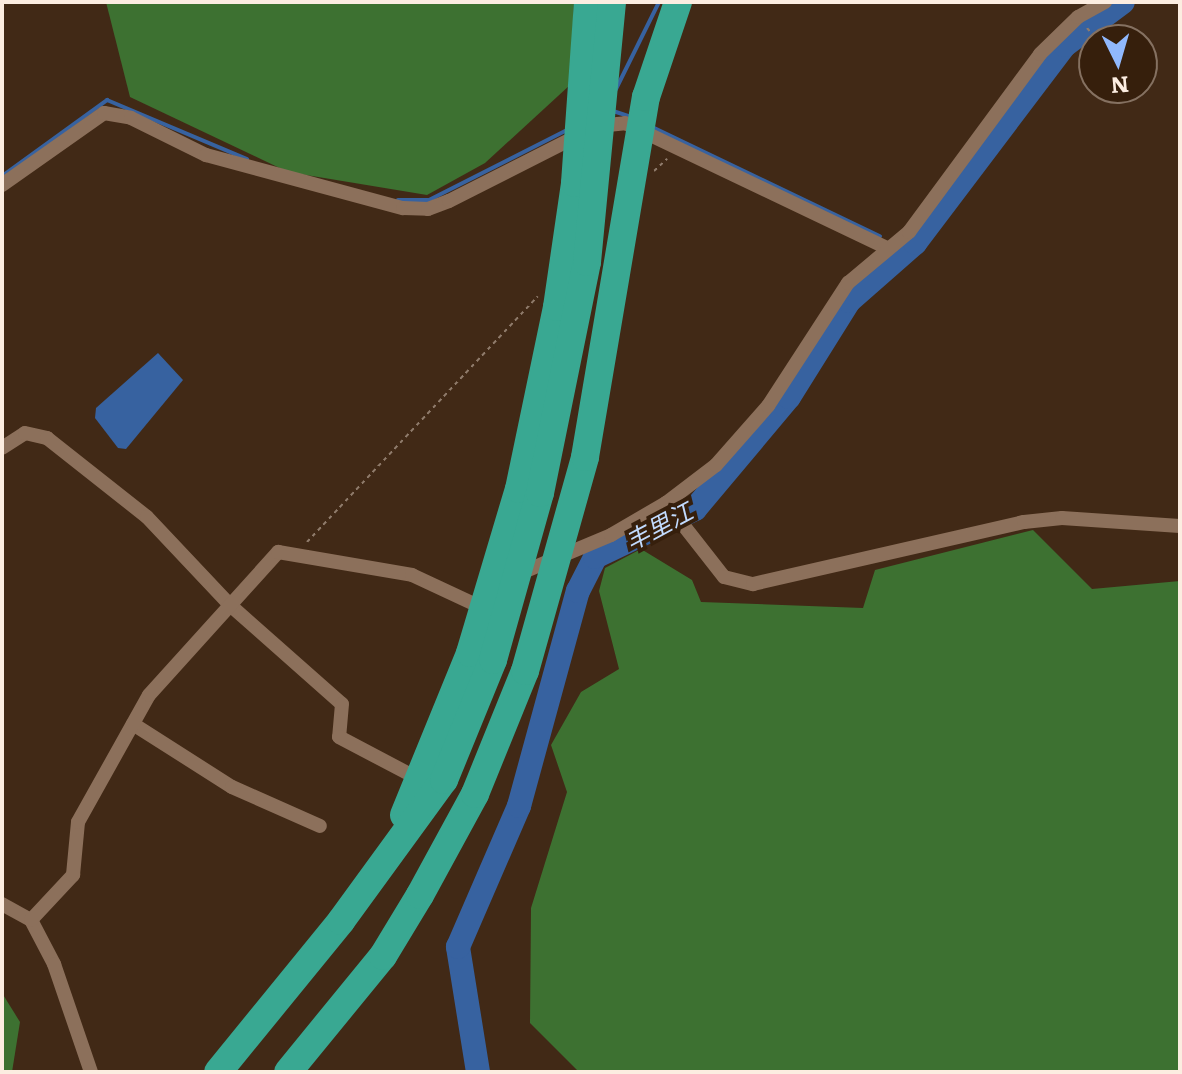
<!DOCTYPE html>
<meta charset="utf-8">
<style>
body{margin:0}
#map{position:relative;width:1182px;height:1074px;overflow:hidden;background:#412916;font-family:Literata,"Noto Sans SC",serif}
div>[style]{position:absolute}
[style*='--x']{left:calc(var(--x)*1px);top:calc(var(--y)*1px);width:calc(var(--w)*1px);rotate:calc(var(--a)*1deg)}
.forest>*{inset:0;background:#3d7131}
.water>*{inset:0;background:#3762a0}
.stream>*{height:4px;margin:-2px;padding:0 2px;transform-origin:2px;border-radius:2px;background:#3762a0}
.river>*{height:24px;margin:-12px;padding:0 12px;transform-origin:12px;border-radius:12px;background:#3762a0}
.path>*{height:2px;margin-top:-1px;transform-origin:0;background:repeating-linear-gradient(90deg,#8f7b6b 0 4px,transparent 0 8px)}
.minor>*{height:14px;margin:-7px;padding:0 7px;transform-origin:7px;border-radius:7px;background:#8c705b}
.motorway>*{height:28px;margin:-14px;padding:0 14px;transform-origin:14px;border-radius:14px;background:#39a892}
span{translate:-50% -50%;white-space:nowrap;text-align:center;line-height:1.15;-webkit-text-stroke:8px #361f0c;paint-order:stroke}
.water-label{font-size:24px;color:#c2dbfe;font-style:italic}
.frame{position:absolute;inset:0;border:4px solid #fcede1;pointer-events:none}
.north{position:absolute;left:1078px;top:24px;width:80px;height:80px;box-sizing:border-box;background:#361f0c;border:2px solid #857161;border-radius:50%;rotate:175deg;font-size:22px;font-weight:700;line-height:32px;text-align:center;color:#fcede1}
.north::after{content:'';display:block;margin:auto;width:28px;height:36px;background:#90b8fd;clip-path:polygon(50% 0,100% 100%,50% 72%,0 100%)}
</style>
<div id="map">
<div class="forest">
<div style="clip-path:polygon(106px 2px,574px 2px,570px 85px,485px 163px,427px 195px,288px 172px,130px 97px)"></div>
<div style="clip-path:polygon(1033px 530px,1092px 589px,1180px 581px,1180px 1072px,579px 1072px,530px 1023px,531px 908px,567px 792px,551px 745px,581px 692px,619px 669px,599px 591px,605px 568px,641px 549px,692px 580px,701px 602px,863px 608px,875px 570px)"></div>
<div style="clip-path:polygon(2px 993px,20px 1022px,12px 1072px,2px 1072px)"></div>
</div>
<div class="water">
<div style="clip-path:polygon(158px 353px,183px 380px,126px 449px,118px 448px,95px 418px,96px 408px)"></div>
</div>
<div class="stream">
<div style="--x:616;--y:89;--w:97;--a:-63.7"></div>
<div style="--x:613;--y:111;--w:19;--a:18"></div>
<div style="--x:650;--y:126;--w:255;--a:25.6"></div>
<div style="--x:2;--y:176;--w:130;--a:-35.9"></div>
<div style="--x:107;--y:100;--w:152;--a:22.9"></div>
<div style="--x:398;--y:200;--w:31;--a:0"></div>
<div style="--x:429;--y:200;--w:157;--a:-26.9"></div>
<div style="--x:904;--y:248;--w:3;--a:18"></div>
</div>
<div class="river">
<div style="--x:478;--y:1072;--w:127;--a:-99.1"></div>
<div style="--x:458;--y:947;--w:154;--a:-66.6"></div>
<div style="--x:519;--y:806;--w:223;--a:-74.7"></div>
<div style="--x:578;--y:591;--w:38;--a:-63"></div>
<div style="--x:595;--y:557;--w:111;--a:-25.6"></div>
<div style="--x:695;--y:509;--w:146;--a:-50"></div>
<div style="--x:789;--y:397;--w:113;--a:-58"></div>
<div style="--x:849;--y:301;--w:88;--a:-41.3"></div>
<div style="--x:915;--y:243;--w:248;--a:-52.9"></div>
<div style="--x:1065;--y:45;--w:72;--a:-36.6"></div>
</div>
<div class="path">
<div style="--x:1087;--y:28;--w:9;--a:49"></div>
<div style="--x:654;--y:171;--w:18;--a:-43"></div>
<div style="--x:307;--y:542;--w:337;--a:-46.8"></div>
</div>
<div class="minor">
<div style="--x:598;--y:126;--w:27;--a:-6"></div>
<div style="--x:625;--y:123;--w:288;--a:25.5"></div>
<div style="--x:2;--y:185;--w:125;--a:-35.2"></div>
<div style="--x:104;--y:113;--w:27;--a:10"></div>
<div style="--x:131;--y:118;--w:84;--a:26.3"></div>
<div style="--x:206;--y:155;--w:204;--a:15.1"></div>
<div style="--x:403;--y:208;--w:25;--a:2"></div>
<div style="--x:428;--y:209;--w:22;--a:-21"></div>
<div style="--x:449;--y:201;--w:146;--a:-26.9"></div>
<div style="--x:2;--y:448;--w:27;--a:-33"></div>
<div style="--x:25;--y:433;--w:23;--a:13"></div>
<div style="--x:47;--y:438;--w:127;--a:38.3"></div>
<div style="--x:147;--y:517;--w:121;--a:46.7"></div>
<div style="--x:230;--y:605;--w:149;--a:41.5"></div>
<div style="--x:342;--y:704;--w:33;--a:95"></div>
<div style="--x:339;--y:737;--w:84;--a:27.8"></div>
<div style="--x:666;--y:503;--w:94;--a:51.9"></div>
<div style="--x:724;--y:577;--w:30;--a:14"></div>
<div style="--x:753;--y:584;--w:278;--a:-12.9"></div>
<div style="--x:1024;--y:522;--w:38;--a:-6"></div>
<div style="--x:1062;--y:518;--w:118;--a:3.9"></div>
<div style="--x:516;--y:575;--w:103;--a:-22.8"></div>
<div style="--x:611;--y:535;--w:64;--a:-30.2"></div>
<div style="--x:666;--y:503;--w:63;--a:-37.2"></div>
<div style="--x:716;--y:465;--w:79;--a:-48.6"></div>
<div style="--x:768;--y:406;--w:147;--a:-57"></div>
<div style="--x:848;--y:283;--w:80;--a:-39.9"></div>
<div style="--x:909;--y:232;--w:221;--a:-53.6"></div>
<div style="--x:1040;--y:54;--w:53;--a:-44.2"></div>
<div style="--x:1078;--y:17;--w:31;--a:-29"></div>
<div style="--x:133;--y:724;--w:117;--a:32.5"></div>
<div style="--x:232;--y:787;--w:96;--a:23.9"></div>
<div style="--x:2;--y:904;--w:33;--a:29"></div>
<div style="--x:31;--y:920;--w:50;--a:62.4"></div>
<div style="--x:54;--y:964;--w:114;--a:71.1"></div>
<div style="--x:31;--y:920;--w:62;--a:-47"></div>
<div style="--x:73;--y:875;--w:53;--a:-84.6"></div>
<div style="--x:78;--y:822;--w:145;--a:-60.8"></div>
<div style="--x:149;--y:695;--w:193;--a:-47.9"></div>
<div style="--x:278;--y:552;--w:136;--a:9.7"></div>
<div style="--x:412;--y:575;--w:81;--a:25"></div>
</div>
<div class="motorway">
<div style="--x:404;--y:815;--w:175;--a:-67.8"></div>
<div style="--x:470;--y:653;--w:171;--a:-73.4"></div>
<div style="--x:519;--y:489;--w:186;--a:-78.2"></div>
<div style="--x:557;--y:307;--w:125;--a:-81.7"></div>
<div style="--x:575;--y:183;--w:181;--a:-85.9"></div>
<div style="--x:218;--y:1072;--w:195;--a:-50.8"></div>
<div style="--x:341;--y:921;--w:175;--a:-53.9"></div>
<div style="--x:444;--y:780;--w:130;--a:-67.8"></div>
<div style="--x:493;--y:660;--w:173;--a:-74.3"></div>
<div style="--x:540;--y:493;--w:236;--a:-78.5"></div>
<div style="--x:587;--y:262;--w:261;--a:-84.5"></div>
<div style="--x:288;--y:1072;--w:150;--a:-50.7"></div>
<div style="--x:383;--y:956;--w:71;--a:-58.8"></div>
<div style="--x:420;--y:895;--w:115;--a:-61.4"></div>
<div style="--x:475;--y:794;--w:133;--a:-67.9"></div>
<div style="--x:525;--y:671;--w:222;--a:-74.3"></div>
<div style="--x:585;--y:457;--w:365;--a:-80.4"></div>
<div style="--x:646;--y:97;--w:100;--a:-71.4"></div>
</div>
<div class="water-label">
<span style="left:658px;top:525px;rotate:-28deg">丰里江</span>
</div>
<div class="frame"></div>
<div class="north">N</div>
</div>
